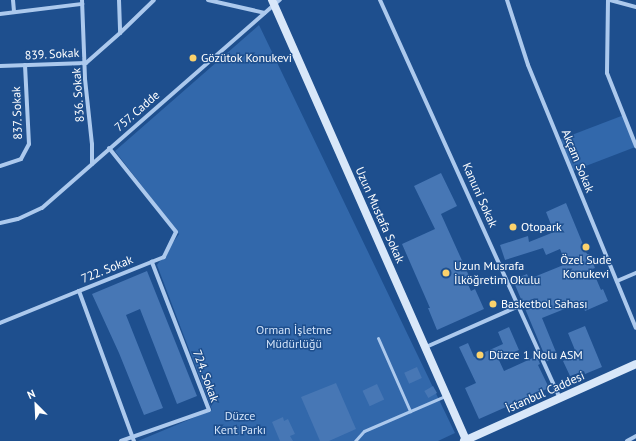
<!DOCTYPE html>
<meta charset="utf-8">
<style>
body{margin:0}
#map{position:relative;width:636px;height:441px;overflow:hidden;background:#1e4f8e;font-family:"PT Sans",sans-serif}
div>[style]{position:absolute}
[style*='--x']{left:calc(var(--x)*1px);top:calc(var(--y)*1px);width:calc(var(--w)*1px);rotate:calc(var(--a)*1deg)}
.green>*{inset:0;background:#3268ab;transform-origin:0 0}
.building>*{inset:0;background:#4777b5;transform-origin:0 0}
.lane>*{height:3px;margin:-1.5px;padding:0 1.5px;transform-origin:1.5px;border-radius:1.5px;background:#acc9ed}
.street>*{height:4px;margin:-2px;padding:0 2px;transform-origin:2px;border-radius:2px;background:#acc9ed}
.secondary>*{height:8px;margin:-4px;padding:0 4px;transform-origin:4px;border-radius:4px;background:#d8e7f9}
.dots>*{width:11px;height:11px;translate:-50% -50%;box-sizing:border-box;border:2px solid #1e4f8e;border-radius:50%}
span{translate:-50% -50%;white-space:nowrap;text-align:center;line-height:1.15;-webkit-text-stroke:3px #1e4f8e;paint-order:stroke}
.street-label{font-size:12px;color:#fff}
.poi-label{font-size:12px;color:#fff}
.left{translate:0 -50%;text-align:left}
.park-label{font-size:12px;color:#d2e3f9}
.north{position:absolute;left:16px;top:385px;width:40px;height:40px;-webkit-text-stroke:3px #1e4f8e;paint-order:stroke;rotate:336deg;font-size:11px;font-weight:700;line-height:16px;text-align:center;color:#fff}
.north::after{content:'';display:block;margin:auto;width:14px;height:18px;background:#fff;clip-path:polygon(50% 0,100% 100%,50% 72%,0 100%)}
</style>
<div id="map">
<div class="green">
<div style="clip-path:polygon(259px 25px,455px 433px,438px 441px,138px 441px,212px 410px,157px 265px,179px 234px,115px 151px)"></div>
<div style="left:624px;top:115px;width:34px;height:70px;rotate:69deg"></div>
</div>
<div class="building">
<div style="clip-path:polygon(441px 173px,457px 206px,441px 214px,469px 276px,465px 278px,471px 291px,475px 289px,484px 309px,437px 330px,428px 308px,430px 308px,402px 244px,435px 229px,414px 186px)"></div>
<div style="clip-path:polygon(566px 203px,587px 254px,589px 254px,595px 268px,592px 269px,601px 290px,603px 289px,608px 301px,585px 311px,582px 302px,542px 318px,558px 357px,547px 361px,513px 280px,527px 274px,529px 279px,566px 264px,560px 249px,546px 255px,543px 248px,505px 260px,500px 245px,528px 236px,529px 242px,554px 232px,546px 212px)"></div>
<div style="clip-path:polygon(147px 271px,197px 396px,177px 404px,140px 309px,126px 315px,163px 408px,144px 415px,119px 353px,92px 294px)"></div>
<div style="clip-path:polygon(585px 326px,602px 367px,585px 374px,584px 371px,570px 376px,563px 361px,577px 355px,568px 333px)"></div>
<div style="clip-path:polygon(509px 327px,519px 350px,498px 358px,504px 371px,537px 356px,540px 364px,538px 365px,549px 388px,479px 419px,465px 388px,476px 383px,459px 347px,468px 343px,474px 357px,503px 344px,498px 332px)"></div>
<div style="left:417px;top:367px;width:12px;height:14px;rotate:66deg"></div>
<div style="clip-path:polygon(336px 383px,356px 429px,329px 441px,320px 441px,301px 397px)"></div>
<div style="left:377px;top:384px;width:17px;height:16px;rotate:65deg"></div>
<div style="left:433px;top:386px;width:8px;height:10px;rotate:60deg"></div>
<div style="clip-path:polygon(283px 417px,284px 421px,288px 419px,295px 434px,290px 436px,293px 441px,280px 441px,272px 422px)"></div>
</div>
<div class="lane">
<div style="--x:378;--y:338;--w:80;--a:66.3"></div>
<div style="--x:355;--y:441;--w:13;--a:-48"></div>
<div style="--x:364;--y:431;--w:88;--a:-23.4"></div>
</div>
<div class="street">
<div style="--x:13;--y:0;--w:12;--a:85"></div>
<div style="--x:82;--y:0;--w:79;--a:87.8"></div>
<div style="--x:85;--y:79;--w:65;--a:83.9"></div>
<div style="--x:92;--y:144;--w:20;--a:90"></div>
<div style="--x:119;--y:0;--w:33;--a:88"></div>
<div style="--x:208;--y:0;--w:58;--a:12.8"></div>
<div style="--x:380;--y:0;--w:438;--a:65.7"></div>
<div style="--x:507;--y:0;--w:68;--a:72.1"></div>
<div style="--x:528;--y:65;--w:284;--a:67.7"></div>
<div style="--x:608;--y:0;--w:73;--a:90.8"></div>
<div style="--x:607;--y:73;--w:79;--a:68.3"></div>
<div style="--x:610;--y:0;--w:27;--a:15"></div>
<div style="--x:0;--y:14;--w:83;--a:-7"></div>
<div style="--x:0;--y:66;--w:86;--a:-2"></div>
<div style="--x:86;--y:63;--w:45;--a:-41.4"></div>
<div style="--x:120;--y:33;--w:47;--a:-44.1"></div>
<div style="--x:109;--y:148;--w:107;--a:51.4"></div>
<div style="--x:176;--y:232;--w:28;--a:116"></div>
<div style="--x:164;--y:257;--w:92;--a:158.2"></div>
<div style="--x:79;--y:291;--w:160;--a:69.9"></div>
<div style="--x:0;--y:166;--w:22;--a:-18"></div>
<div style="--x:21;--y:159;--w:17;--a:-62"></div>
<div style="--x:29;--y:144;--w:79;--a:-92.9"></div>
<div style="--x:0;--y:223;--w:18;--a:-13"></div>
<div style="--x:18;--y:219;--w:26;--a:-25"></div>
<div style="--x:42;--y:208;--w:316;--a:-41.2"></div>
<div style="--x:617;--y:281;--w:21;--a:-23"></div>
<div style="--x:0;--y:323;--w:85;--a:-22.1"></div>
<div style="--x:426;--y:347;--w:102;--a:-23.8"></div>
<div style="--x:121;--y:441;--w:93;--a:-19.4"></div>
<div style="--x:209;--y:410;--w:159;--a:-111.1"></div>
<div style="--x:627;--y:441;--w:10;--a:-29"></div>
</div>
<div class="secondary">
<div style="--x:272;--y:0;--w:481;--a:66.2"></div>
<div style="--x:464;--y:441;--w:188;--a:-24.1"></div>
</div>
<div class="dots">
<div style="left:193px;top:58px;background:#fbd26c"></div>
<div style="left:513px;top:227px;background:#fbd26c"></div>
<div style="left:586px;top:247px;background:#fbd26c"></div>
<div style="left:446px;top:273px;background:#fbd26c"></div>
<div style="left:493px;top:304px;background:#fbd26c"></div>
<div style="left:480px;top:355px;background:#fbd26c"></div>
</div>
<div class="street-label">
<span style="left:52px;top:54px;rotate:-3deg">839. Sokak</span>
<span style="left:78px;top:95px;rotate:-94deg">836. Sokak</span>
<span style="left:137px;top:111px;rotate:-41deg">757. Cadde</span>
<span style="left:17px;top:113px;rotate:-92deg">837. Sokak</span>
<span style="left:578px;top:161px;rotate:68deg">Akçam Sokak</span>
<span style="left:480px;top:195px;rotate:66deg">Kanuni Sokak</span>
<span style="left:380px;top:215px;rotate:66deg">Uzun Mustafa Sokak</span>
<span style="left:107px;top:269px;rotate:-22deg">722. Sokak</span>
<span style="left:206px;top:376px;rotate:70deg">724. Sokak</span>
<span style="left:545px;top:392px;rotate:-24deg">İstanbul Caddesi</span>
</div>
<div class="poi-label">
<span class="left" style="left:201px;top:58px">Gözütok Konukevi</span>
<span class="left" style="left:521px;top:227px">Otopark</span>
<span style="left:586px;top:267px">Özel Sude<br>Konukevi</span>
<span class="left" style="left:454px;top:273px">Uzun Musrafa<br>İlköğretim Okulu</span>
<span class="left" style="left:501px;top:304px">Basketbol Sahası</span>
<span class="left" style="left:489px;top:355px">Düzce 1 Nolu ASM</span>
</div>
<div class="park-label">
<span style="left:294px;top:337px">Orman İşletme<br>Müdürlüğü</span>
<span style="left:240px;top:423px">Düzce<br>Kent Parkı</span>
</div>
<div class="north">N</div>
</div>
